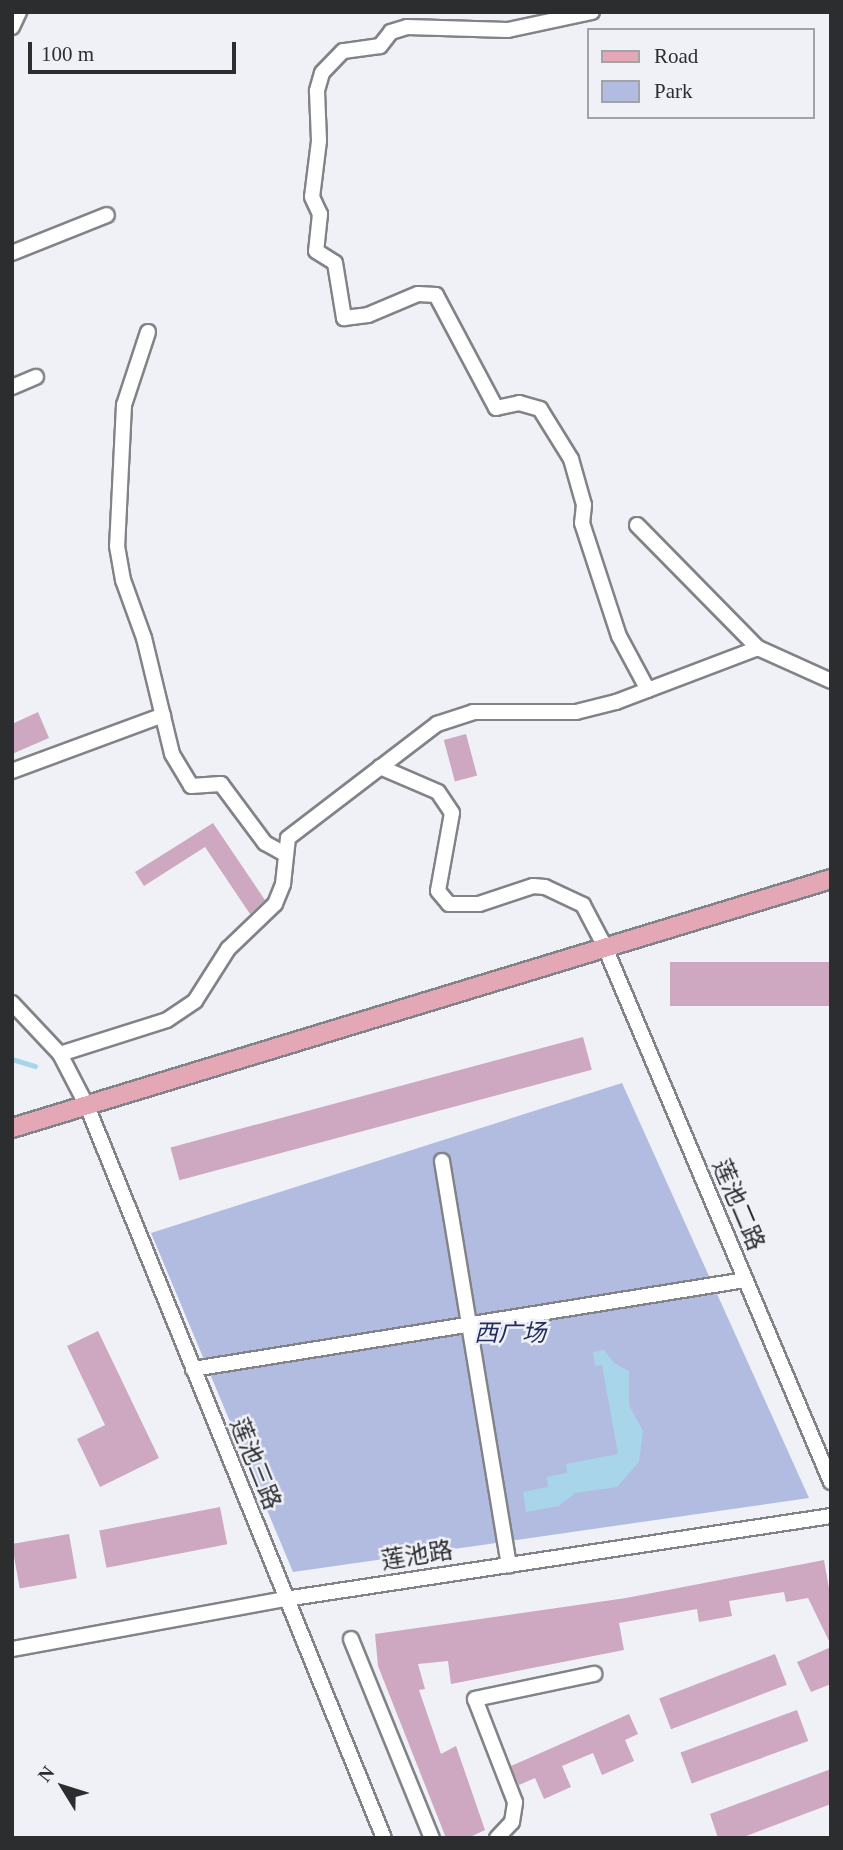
<!DOCTYPE html>
<meta charset="utf-8">
<style>
body{margin:0}
#map{position:relative;width:843px;height:1850px;overflow:hidden;background:#eff1f7;font-family:"Times New Roman","Noto Sans SC",serif}
div>[style]{position:absolute}
[style*='--x']{left:calc(var(--x)*1px);top:calc(var(--y)*1px);width:calc(var(--w)*1px);rotate:calc(var(--a)*1deg)}
.green>*{inset:0;background:#b1bce0}
.water>*{inset:0;background:#a8d5ea}
.stream>*{height:4.5px;margin:-2.25px;padding:0 2.25px;transform-origin:2.25px;border-radius:2.25px;background:#a8d5ea}
.building>*{inset:0;background:#cea8c1;transform-origin:0 0}
.roads{filter:drop-shadow(2px 0 #818388) drop-shadow(-2px 0 #818388) drop-shadow(0 2px #818388) drop-shadow(0 -2px #818388)}
.minor>*{height:14px;margin:-7px;padding:0 7px;transform-origin:7px;border-radius:7px;background:#fff}
.major>*{height:18px;margin:-9px;padding:0 9px;transform-origin:9px;border-radius:9px;background:#e3a7b5}
span{translate:-50% -50%;white-space:nowrap;text-align:center;line-height:1.15;-webkit-text-stroke:5px #eff1f7;paint-order:stroke}
.street-label{font-size:24px;color:#2c2d2f}
.park-label{font-size:24px;color:#232d5d;font-style:italic}
.frame{position:absolute;inset:0;border:14px solid #2c2d2f;pointer-events:none}
.legend{position:absolute;left:587px;top:28px;width:228px;height:91px;box-sizing:border-box;background:#eff1f7;border:2px solid #a1a3a7;margin:0;padding:9px 12px;list-style:none;font-size:21px;color:#2c2d2f}
.legend li{display:flex;align-items:center;gap:14px;height:35px}
.legend b{width:35px;border:2px solid #a1a3a7}
.north{position:absolute;left:28px;top:1752px;width:70px;height:70px;-webkit-text-stroke:5px #eff1f7;paint-order:stroke;rotate:308deg;font-size:19px;font-weight:700;line-height:28px;text-align:center;color:#2c2d2f}
.north::after{content:'';display:block;margin:auto;width:24px;height:32px;background:#2c2d2f;clip-path:polygon(50% 0,100% 100%,50% 72%,0 100%)}
.scale{position:absolute;left:28px;top:42px;width:208px;height:32px;box-sizing:border-box;border:4px solid #2c2d2f;border-top:0;padding-left:9px;font-size:21px;line-height:24px;white-space:nowrap;color:#2c2d2f;-webkit-text-stroke:5px #eff1f7;paint-order:stroke}
</style>
<div id="map">
<div class="green">
<div style="clip-path:polygon(622px 1083px,809px 1498px,293px 1572px,151px 1233px)"></div>
</div>
<div class="water">
<div style="clip-path:polygon(604px 1350px,614px 1363px,629px 1371px,629px 1405px,643px 1431px,639px 1462px,617px 1487px,575px 1493px,559px 1506px,526px 1512px,523px 1492px,548px 1487px,547px 1477px,567px 1473px,566px 1464px,618px 1454px,602px 1365px,595px 1366px,593px 1352px)"></div>
</div>
<div class="stream">
<div style="--x:12;--y:1059;--w:24;--a:17"></div>
</div>
<div class="building">
<div style="clip-path:polygon(38px 712px,49px 738px,12px 754px,12px 724px)"></div>
<div style="left:466px;top:734px;width:43px;height:23px;rotate:75deg"></div>
<div style="clip-path:polygon(213px 823px,265px 900px,250px 914px,205px 847px,144px 886px,135px 872px)"></div>
<div style="left:831px;top:962px;width:44px;height:161px;rotate:90deg"></div>
<div style="left:583px;top:1037px;width:34px;height:427px;rotate:75deg"></div>
<div style="clip-path:polygon(98px 1331px,159px 1458px,100px 1487px,77px 1439px,105px 1425px,67px 1346px)"></div>
<div style="left:220px;top:1507px;width:38px;height:123px;rotate:79deg"></div>
<div style="left:69px;top:1534px;width:45px;height:58px;rotate:80deg"></div>
<div style="clip-path:polygon(824px 1560px,831px 1600px,831px 1645px,808px 1598px,786px 1602px,784px 1592px,729px 1601px,732px 1616px,699px 1622px,697px 1609px,619px 1623px,624px 1650px,451px 1684px,448px 1661px,418px 1664px,425px 1689px,419px 1690px,441px 1754px,456px 1746px,485px 1830px,468px 1838px,446px 1838px,378px 1666px,375px 1634px,626px 1598px)"></div>
<div style="clip-path:polygon(831px 1647px,831px 1684px,811px 1692px,797px 1662px)"></div>
<div style="left:775px;top:1654px;width:33px;height:124px;rotate:69deg"></div>
<div style="left:797px;top:1710px;width:33px;height:124px;rotate:70deg"></div>
<div style="clip-path:polygon(629px 1714px,638px 1734px,625px 1740px,634px 1761px,602px 1775px,593px 1753px,562px 1766px,571px 1787px,544px 1799px,535px 1778px,519px 1785px,511px 1766px)"></div>
<div style="clip-path:polygon(831px 1769px,831px 1804px,741px 1838px,718px 1838px,710px 1814px)"></div>
</div>
<div class="roads">
<div class="minor">
<div style="--x:592;--y:12;--w:86;--a:167.9"></div>
<div style="--x:508;--y:30;--w:101;--a:-178.3"></div>
<div style="--x:407;--y:27;--w:17;--a:163"></div>
<div style="--x:391;--y:32;--w:18;--a:128"></div>
<div style="--x:380;--y:46;--w:37;--a:172"></div>
<div style="--x:343;--y:51;--w:30;--a:134"></div>
<div style="--x:322;--y:73;--w:19;--a:106"></div>
<div style="--x:317;--y:91;--w:50;--a:87.7"></div>
<div style="--x:319;--y:141;--w:56;--a:97.1"></div>
<div style="--x:312;--y:197;--w:19;--a:65"></div>
<div style="--x:320;--y:214;--w:37;--a:96"></div>
<div style="--x:316;--y:251;--w:22;--a:32"></div>
<div style="--x:335;--y:263;--w:56;--a:80.7"></div>
<div style="--x:344;--y:318;--w:24;--a:-7"></div>
<div style="--x:368;--y:315;--w:54;--a:-22.8"></div>
<div style="--x:418;--y:294;--w:18;--a:3"></div>
<div style="--x:436;--y:295;--w:128;--a:62"></div>
<div style="--x:496;--y:408;--w:24;--a:-12"></div>
<div style="--x:519;--y:403;--w:22;--a:16"></div>
<div style="--x:540;--y:409;--w:59;--a:58.2"></div>
<div style="--x:571;--y:459;--w:48;--a:74.2"></div>
<div style="--x:584;--y:505;--w:18;--a:96"></div>
<div style="--x:582;--y:523;--w:119;--a:71.9"></div>
<div style="--x:619;--y:636;--w:61;--a:61.8"></div>
<div style="--x:12;--y:27;--w:17;--a:-65"></div>
<div style="--x:12;--y:253;--w:102;--a:-21.8"></div>
<div style="--x:148;--y:332;--w:77;--a:108.2"></div>
<div style="--x:124;--y:405;--w:141;--a:92.8"></div>
<div style="--x:117;--y:546;--w:35;--a:80"></div>
<div style="--x:123;--y:580;--w:62;--a:70.1"></div>
<div style="--x:144;--y:638;--w:119;--a:76.4"></div>
<div style="--x:172;--y:754;--w:37;--a:59"></div>
<div style="--x:191;--y:786;--w:30;--a:-4"></div>
<div style="--x:221;--y:784;--w:74;--a:53.3"></div>
<div style="--x:265;--y:843;--w:23;--a:29"></div>
<div style="--x:12;--y:387;--w:26;--a:-23"></div>
<div style="--x:637;--y:525;--w:173;--a:45.5"></div>
<div style="--x:758;--y:648;--w:80;--a:24.3"></div>
<div style="--x:380;--y:767;--w:63;--a:23.3"></div>
<div style="--x:438;--y:792;--w:25;--a:56"></div>
<div style="--x:452;--y:813;--w:79;--a:100.2"></div>
<div style="--x:438;--y:891;--w:17;--a:50"></div>
<div style="--x:449;--y:904;--w:30;--a:0"></div>
<div style="--x:479;--y:904;--w:57;--a:-18.4"></div>
<div style="--x:533;--y:886;--w:12;--a:5"></div>
<div style="--x:545;--y:887;--w:42;--a:25.3"></div>
<div style="--x:583;--y:905;--w:45;--a:62.3"></div>
<div style="--x:604;--y:945;--w:583;--a:67.09"></div>
<div style="--x:12;--y:771;--w:161;--a:-20.3"></div>
<div style="--x:12;--y:1003;--w:70;--a:46.7"></div>
<div style="--x:60;--y:1054;--w:59;--a:62.6"></div>
<div style="--x:87;--y:1106;--w:790;--a:67.92"></div>
<div style="--x:60;--y:1054;--w:112;--a:-17.6"></div>
<div style="--x:167;--y:1020;--w:34;--a:-34"></div>
<div style="--x:195;--y:1001;--w:62;--a:-57.6"></div>
<div style="--x:228;--y:949;--w:65;--a:-43.8"></div>
<div style="--x:275;--y:904;--w:22;--a:-68"></div>
<div style="--x:283;--y:884;--w:46;--a:-83.8"></div>
<div style="--x:288;--y:838;--w:188;--a:-37.4"></div>
<div style="--x:437;--y:724;--w:38;--a:-18"></div>
<div style="--x:473;--y:712;--w:103;--a:0"></div>
<div style="--x:576;--y:712;--w:41;--a:-14"></div>
<div style="--x:616;--y:702;--w:152;--a:-20.8"></div>
<div style="--x:442;--y:1161;--w:410;--a:80.6"></div>
<div style="--x:193;--y:1369;--w:559;--a:-9.16"></div>
<div style="--x:351;--y:1639;--w:215;--a:67.9"></div>
<div style="--x:12;--y:1649;--w:278;--a:-10.4"></div>
<div style="--x:285;--y:1599;--w:552;--a:-8.64"></div>
<div style="--x:497;--y:1838;--w:22;--a:-47"></div>
<div style="--x:512;--y:1822;--w:20;--a:-81"></div>
<div style="--x:515;--y:1802;--w:110;--a:-111.2"></div>
<div style="--x:475;--y:1699;--w:122;--a:-11.9"></div>
</div>
<div class="major">
<div style="--x:12;--y:1128;--w:856;--a:-16.91"></div>
</div>
</div>
<div class="street-label">
<span style="left:738px;top:1205px;rotate:67deg">莲池二路</span>
<span style="left:255px;top:1464px;rotate:68deg">莲池三路</span>
<span style="left:417px;top:1556px;rotate:-9deg">莲池路</span>
</div>
<div class="park-label">
<span style="left:510px;top:1334px">西广场</span>
</div>
<div class="frame"></div>
<ul class="legend">
<li><b style="height:9px;background:#e3a7b5"></b>Road</li>
<li><b style="height:19px;background:#b1bce0"></b>Park</li>
</ul>
<div class="north">N</div>
<div class="scale">100 m</div>
</div>
